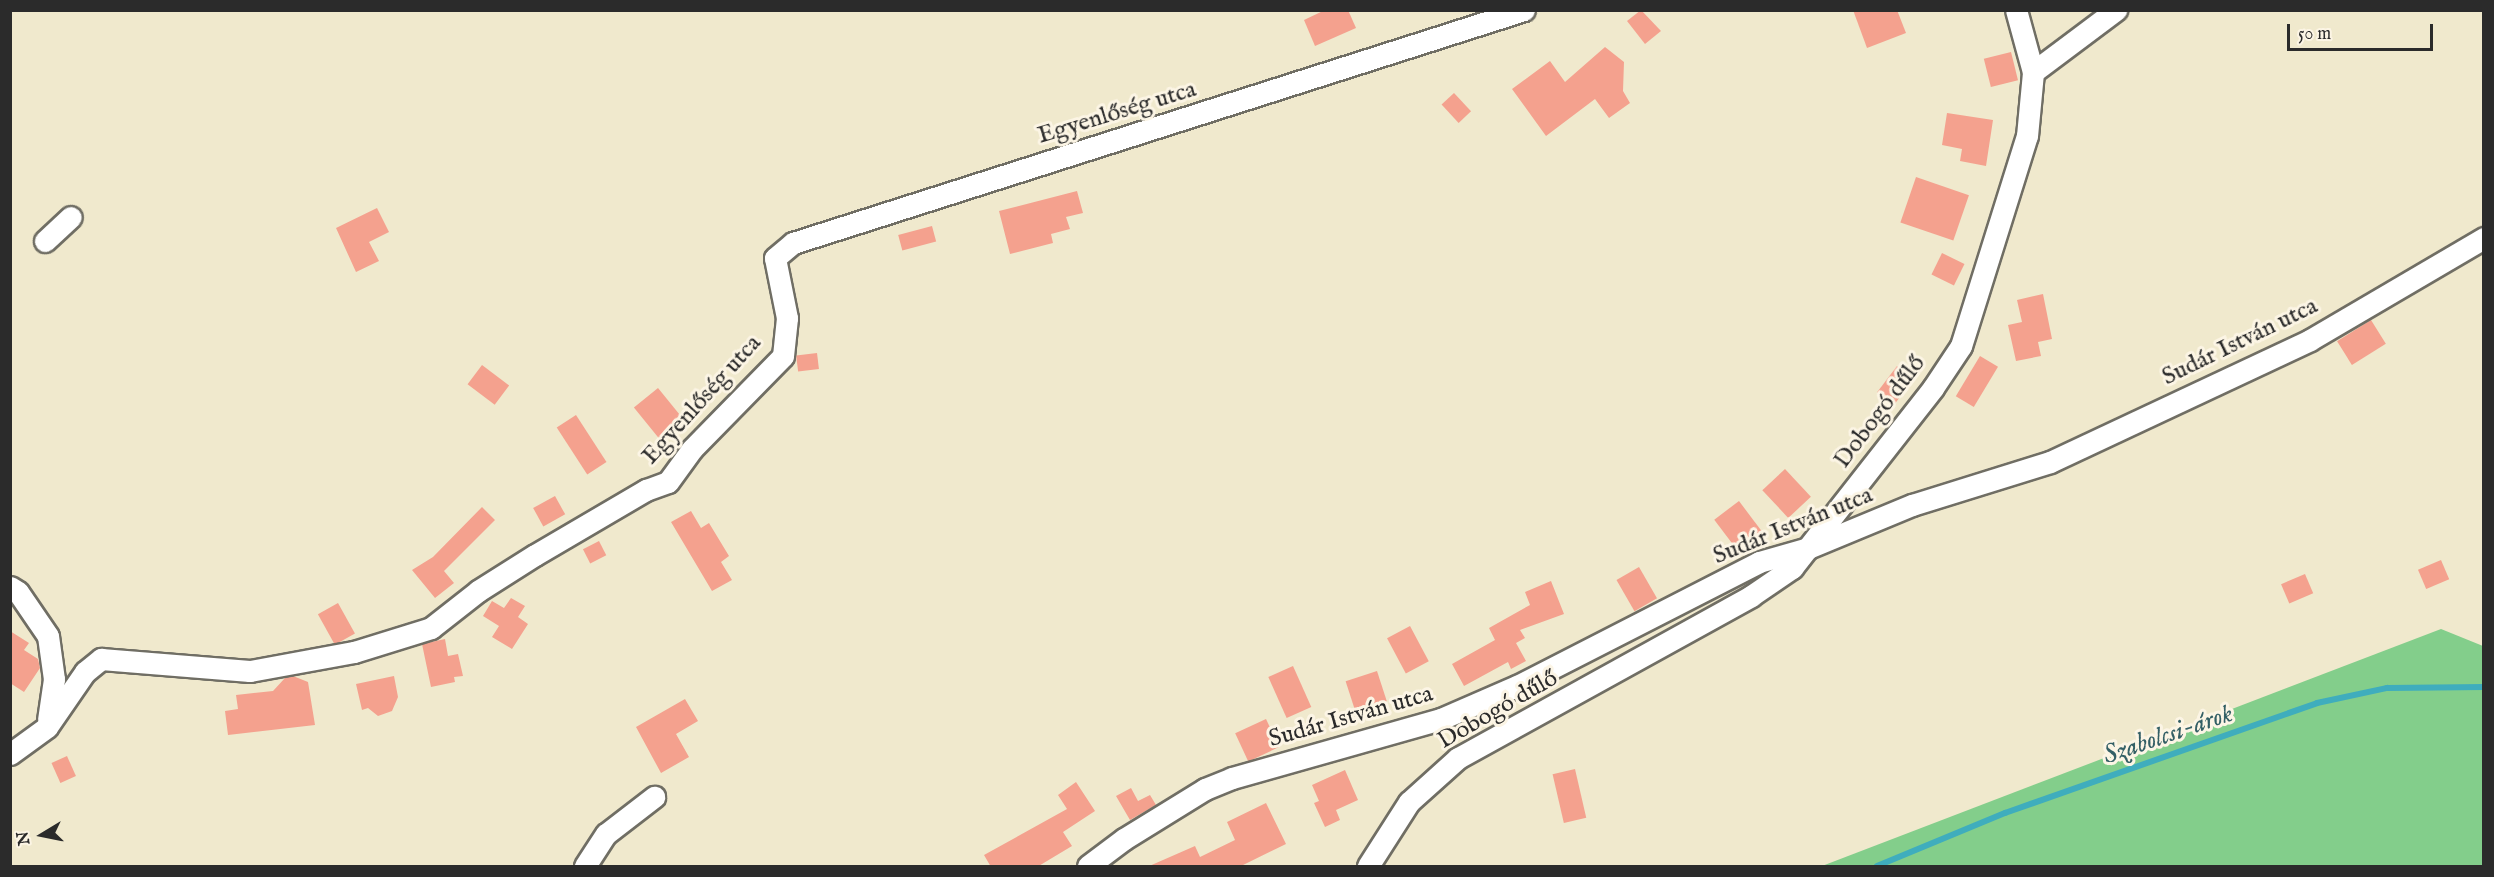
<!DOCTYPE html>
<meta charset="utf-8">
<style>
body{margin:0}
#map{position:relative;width:2494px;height:877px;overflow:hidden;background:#f0e9cd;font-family:"IM FELL English",serif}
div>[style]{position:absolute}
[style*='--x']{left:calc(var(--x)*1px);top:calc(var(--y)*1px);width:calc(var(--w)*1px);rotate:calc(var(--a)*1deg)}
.green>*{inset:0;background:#83ce8b}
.stream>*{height:6px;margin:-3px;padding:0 3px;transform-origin:3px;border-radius:3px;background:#3fadbd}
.building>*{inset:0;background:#f4a18e;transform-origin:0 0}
.roads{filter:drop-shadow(2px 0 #706e64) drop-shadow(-2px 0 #706e64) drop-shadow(0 2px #706e64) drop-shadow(0 -2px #706e64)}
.minor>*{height:21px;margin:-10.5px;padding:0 10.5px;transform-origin:10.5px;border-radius:10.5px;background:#fff}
span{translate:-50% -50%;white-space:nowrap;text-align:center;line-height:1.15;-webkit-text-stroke:6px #fcf5e5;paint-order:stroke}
.street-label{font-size:24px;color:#2b2b2b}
.water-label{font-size:26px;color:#335f65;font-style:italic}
.frame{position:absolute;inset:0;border:12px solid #2b2b2b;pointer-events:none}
.north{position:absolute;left:12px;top:805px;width:60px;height:60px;-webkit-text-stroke:4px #fcf5e5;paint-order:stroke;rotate:260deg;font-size:16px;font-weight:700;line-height:24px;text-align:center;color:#2b2b2b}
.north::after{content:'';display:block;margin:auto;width:21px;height:27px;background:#2b2b2b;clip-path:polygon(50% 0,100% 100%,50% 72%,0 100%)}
.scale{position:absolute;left:2287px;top:24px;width:146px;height:27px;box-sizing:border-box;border:3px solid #2b2b2b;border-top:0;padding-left:8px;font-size:18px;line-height:21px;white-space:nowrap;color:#2b2b2b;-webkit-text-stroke:4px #fcf5e5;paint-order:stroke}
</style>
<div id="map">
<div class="green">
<div style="clip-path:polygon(2441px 629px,2483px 646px,2483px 866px,1822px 866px)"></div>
</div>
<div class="stream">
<div style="--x:1877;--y:866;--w:139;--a:-22.5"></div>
<div style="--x:2005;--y:813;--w:331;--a:-19.4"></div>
<div style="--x:2317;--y:703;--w:72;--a:-12.1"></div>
<div style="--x:2387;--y:688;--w:97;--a:-0.6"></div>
</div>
<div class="building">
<div style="clip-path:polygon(1325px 10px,1348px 10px,1356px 28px,1315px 46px,1304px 20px)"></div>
<div style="clip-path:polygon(1641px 10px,1661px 31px,1645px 44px,1627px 21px)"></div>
<div style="clip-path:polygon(1853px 10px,1897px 10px,1906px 33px,1867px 48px)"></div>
<div style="clip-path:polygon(1605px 47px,1624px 62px,1623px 91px,1630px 103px,1609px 118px,1595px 99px,1546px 136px,1512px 89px,1550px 61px,1565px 82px)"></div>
<div style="left:2011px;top:52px;width:29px;height:28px;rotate:76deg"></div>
<div style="left:1454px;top:93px;width:25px;height:17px;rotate:47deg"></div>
<div style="clip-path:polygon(1947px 113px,1993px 120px,1986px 166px,1960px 161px,1962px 149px,1942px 145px)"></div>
<div style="left:1916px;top:177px;width:56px;height:48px;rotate:19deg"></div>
<div style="clip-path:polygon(1077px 191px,1083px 213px,1066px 217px,1070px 229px,1051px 234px,1053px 243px,1010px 254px,999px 211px)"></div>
<div style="clip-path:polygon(377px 208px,389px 232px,369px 242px,379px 261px,356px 272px,336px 228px)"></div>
<div style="left:932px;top:226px;width:16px;height:35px;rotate:75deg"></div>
<div style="left:1942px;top:253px;width:25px;height:24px;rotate:26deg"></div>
<div style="clip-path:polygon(2043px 294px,2052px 339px,2038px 342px,2041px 356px,2016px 361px,2008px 325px,2022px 322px,2017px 300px)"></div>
<div style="left:2371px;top:320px;width:28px;height:40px;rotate:58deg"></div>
<div style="left:817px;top:353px;width:16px;height:21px;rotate:83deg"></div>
<div style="left:1980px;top:356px;width:21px;height:47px;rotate:31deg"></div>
<div style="left:482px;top:365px;width:34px;height:24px;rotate:37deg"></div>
<div style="left:1897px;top:366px;width:21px;height:33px;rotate:37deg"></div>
<div style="left:658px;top:388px;width:40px;height:31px;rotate:51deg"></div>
<div style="left:576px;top:415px;width:56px;height:23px;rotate:57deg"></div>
<div style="left:1785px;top:469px;width:38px;height:31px;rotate:47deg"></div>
<div style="left:555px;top:496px;width:21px;height:25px;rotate:61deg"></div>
<div style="left:1739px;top:501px;width:44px;height:31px;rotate:53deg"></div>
<div style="clip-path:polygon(482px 507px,495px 520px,444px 571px,454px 583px,435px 598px,412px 570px,433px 557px)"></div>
<div style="clip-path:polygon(691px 511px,701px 528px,709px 523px,729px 556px,721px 562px,732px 580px,712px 591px,671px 522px)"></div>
<div style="left:599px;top:541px;width:16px;height:18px;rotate:63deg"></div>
<div style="left:2441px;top:560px;width:21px;height:25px;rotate:67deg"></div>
<div style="left:1639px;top:567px;width:36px;height:26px;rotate:60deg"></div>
<div style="left:2305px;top:574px;width:21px;height:26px;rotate:67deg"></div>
<div style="clip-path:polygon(1551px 581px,1564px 614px,1520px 630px,1525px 638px,1516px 643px,1526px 661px,1511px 669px,1508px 662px,1464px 686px,1452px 664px,1495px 640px,1489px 628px,1530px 605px,1525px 592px)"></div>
<div style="clip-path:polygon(511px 598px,525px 606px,518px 617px,528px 624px,512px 649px,492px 637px,499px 626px,483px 616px,492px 601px,504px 608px)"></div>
<div style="left:338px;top:603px;width:35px;height:23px;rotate:61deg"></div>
<div style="left:1410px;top:626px;width:40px;height:26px;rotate:62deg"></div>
<div style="clip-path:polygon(10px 631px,29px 643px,24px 650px,38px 659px,40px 668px,24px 692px,10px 683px)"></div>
<div style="clip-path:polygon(445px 639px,448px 656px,458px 654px,463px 676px,454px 677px,455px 682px,431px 687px,422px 644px)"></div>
<div style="left:1293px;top:666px;width:45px;height:27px;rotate:66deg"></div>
<div style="left:1377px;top:671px;width:32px;height:33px;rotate:72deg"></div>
<div style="clip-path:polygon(293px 676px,308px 682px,315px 725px,228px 735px,225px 711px,238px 709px,236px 695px,273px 691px,285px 678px)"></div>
<div style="clip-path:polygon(394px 676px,398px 697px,392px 711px,378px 716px,368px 708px,362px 710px,356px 684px)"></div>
<div style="clip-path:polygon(685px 699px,698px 721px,676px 734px,689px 757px,661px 773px,636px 727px)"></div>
<div style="left:1266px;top:719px;width:31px;height:34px;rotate:65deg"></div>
<div style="left:67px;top:756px;width:22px;height:17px;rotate:66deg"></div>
<div style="left:1575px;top:769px;width:50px;height:23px;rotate:77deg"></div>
<div style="clip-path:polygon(1345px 770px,1358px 800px,1336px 810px,1340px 820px,1325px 827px,1314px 803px,1319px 801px,1312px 785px)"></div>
<div style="clip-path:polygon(1076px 782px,1095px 811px,1063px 832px,1072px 846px,1037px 867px,991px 867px,984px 855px,1067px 809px,1058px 795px)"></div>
<div style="clip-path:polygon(1131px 788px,1138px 801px,1150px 795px,1156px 805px,1130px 820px,1116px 796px)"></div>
<div style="clip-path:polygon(1266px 803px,1286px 844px,1239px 867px,1147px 867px,1195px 846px,1200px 857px,1235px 840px,1227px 822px)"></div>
</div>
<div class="roads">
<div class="minor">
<div style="--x:2033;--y:72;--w:104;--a:-36.8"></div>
<div style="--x:45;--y:241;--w:35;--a:-43"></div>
<div style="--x:10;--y:587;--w:9;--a:32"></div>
<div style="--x:18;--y:592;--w:53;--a:55.7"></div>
<div style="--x:48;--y:636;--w:43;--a:82.1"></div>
<div style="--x:54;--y:679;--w:41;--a:98.3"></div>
<div style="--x:10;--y:754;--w:46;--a:-36.1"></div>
<div style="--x:47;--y:727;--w:67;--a:-55.4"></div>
<div style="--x:85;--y:672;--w:21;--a:-39"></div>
<div style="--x:101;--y:659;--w:149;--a:4.6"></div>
<div style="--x:250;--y:671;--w:106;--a:-10.4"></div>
<div style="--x:354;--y:652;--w:81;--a:-17.3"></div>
<div style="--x:431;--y:628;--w:60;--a:-38.2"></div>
<div style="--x:478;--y:591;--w:67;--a:-32.3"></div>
<div style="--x:535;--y:555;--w:129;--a:-30.4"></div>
<div style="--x:646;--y:490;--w:23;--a:-20"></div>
<div style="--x:668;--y:482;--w:41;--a:-54"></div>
<div style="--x:692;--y:449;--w:130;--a:-45.6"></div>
<div style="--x:783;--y:356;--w:38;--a:-84"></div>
<div style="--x:787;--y:318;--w:61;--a:-101.3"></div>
<div style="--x:775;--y:258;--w:23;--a:-40"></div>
<div style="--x:793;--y:243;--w:767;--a:-17.68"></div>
<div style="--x:585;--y:866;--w:38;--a:-57"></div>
<div style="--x:606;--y:834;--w:61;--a:-37.6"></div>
<div style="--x:1088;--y:866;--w:45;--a:-36.9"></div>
<div style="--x:1124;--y:839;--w:95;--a:-31.7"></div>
<div style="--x:1205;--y:789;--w:29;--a:-22"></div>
<div style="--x:1232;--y:778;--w:217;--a:-15.8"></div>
<div style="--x:1441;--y:719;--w:83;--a:-23.5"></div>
<div style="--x:1517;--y:686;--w:272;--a:-27.1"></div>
<div style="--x:1759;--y:562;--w:51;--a:-15.9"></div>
<div style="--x:1808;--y:548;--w:113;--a:-22.5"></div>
<div style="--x:1912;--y:505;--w:145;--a:-17.3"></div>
<div style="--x:2050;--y:462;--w:287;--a:-25.1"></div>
<div style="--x:2310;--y:340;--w:202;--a:-30.4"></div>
<div style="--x:1368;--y:866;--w:76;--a:-57.4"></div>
<div style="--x:1409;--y:802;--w:66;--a:-41.9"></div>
<div style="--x:1458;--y:758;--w:335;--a:-28.9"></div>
<div style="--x:1751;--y:596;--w:50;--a:-34.3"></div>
<div style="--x:1792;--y:568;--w:229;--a:-51.9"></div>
<div style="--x:1933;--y:388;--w:50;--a:-56.3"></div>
<div style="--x:1961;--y:346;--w:220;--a:-72.6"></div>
<div style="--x:2027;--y:136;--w:64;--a:-84.6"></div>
<div style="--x:2033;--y:72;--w:64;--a:-105.3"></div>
</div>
</div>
<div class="street-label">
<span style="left:1117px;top:113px;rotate:-17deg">Egyenlőség utca</span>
<span style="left:2240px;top:342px;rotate:-26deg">Sudár István utca</span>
<span style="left:702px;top:400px;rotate:-48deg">Egyenlőség utca</span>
<span style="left:1880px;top:412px;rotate:-53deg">Dobogó dűlő</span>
<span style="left:1793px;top:526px;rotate:-22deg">Sudár István utca</span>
<span style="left:1498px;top:710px;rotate:-30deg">Dobogó dűlő</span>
<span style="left:1351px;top:717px;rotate:-16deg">Sudár István utca</span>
</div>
<div class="water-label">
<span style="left:2168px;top:735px;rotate:-19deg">Szabolcsi-árok</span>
</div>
<div class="frame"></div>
<div class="north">N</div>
<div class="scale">50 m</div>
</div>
